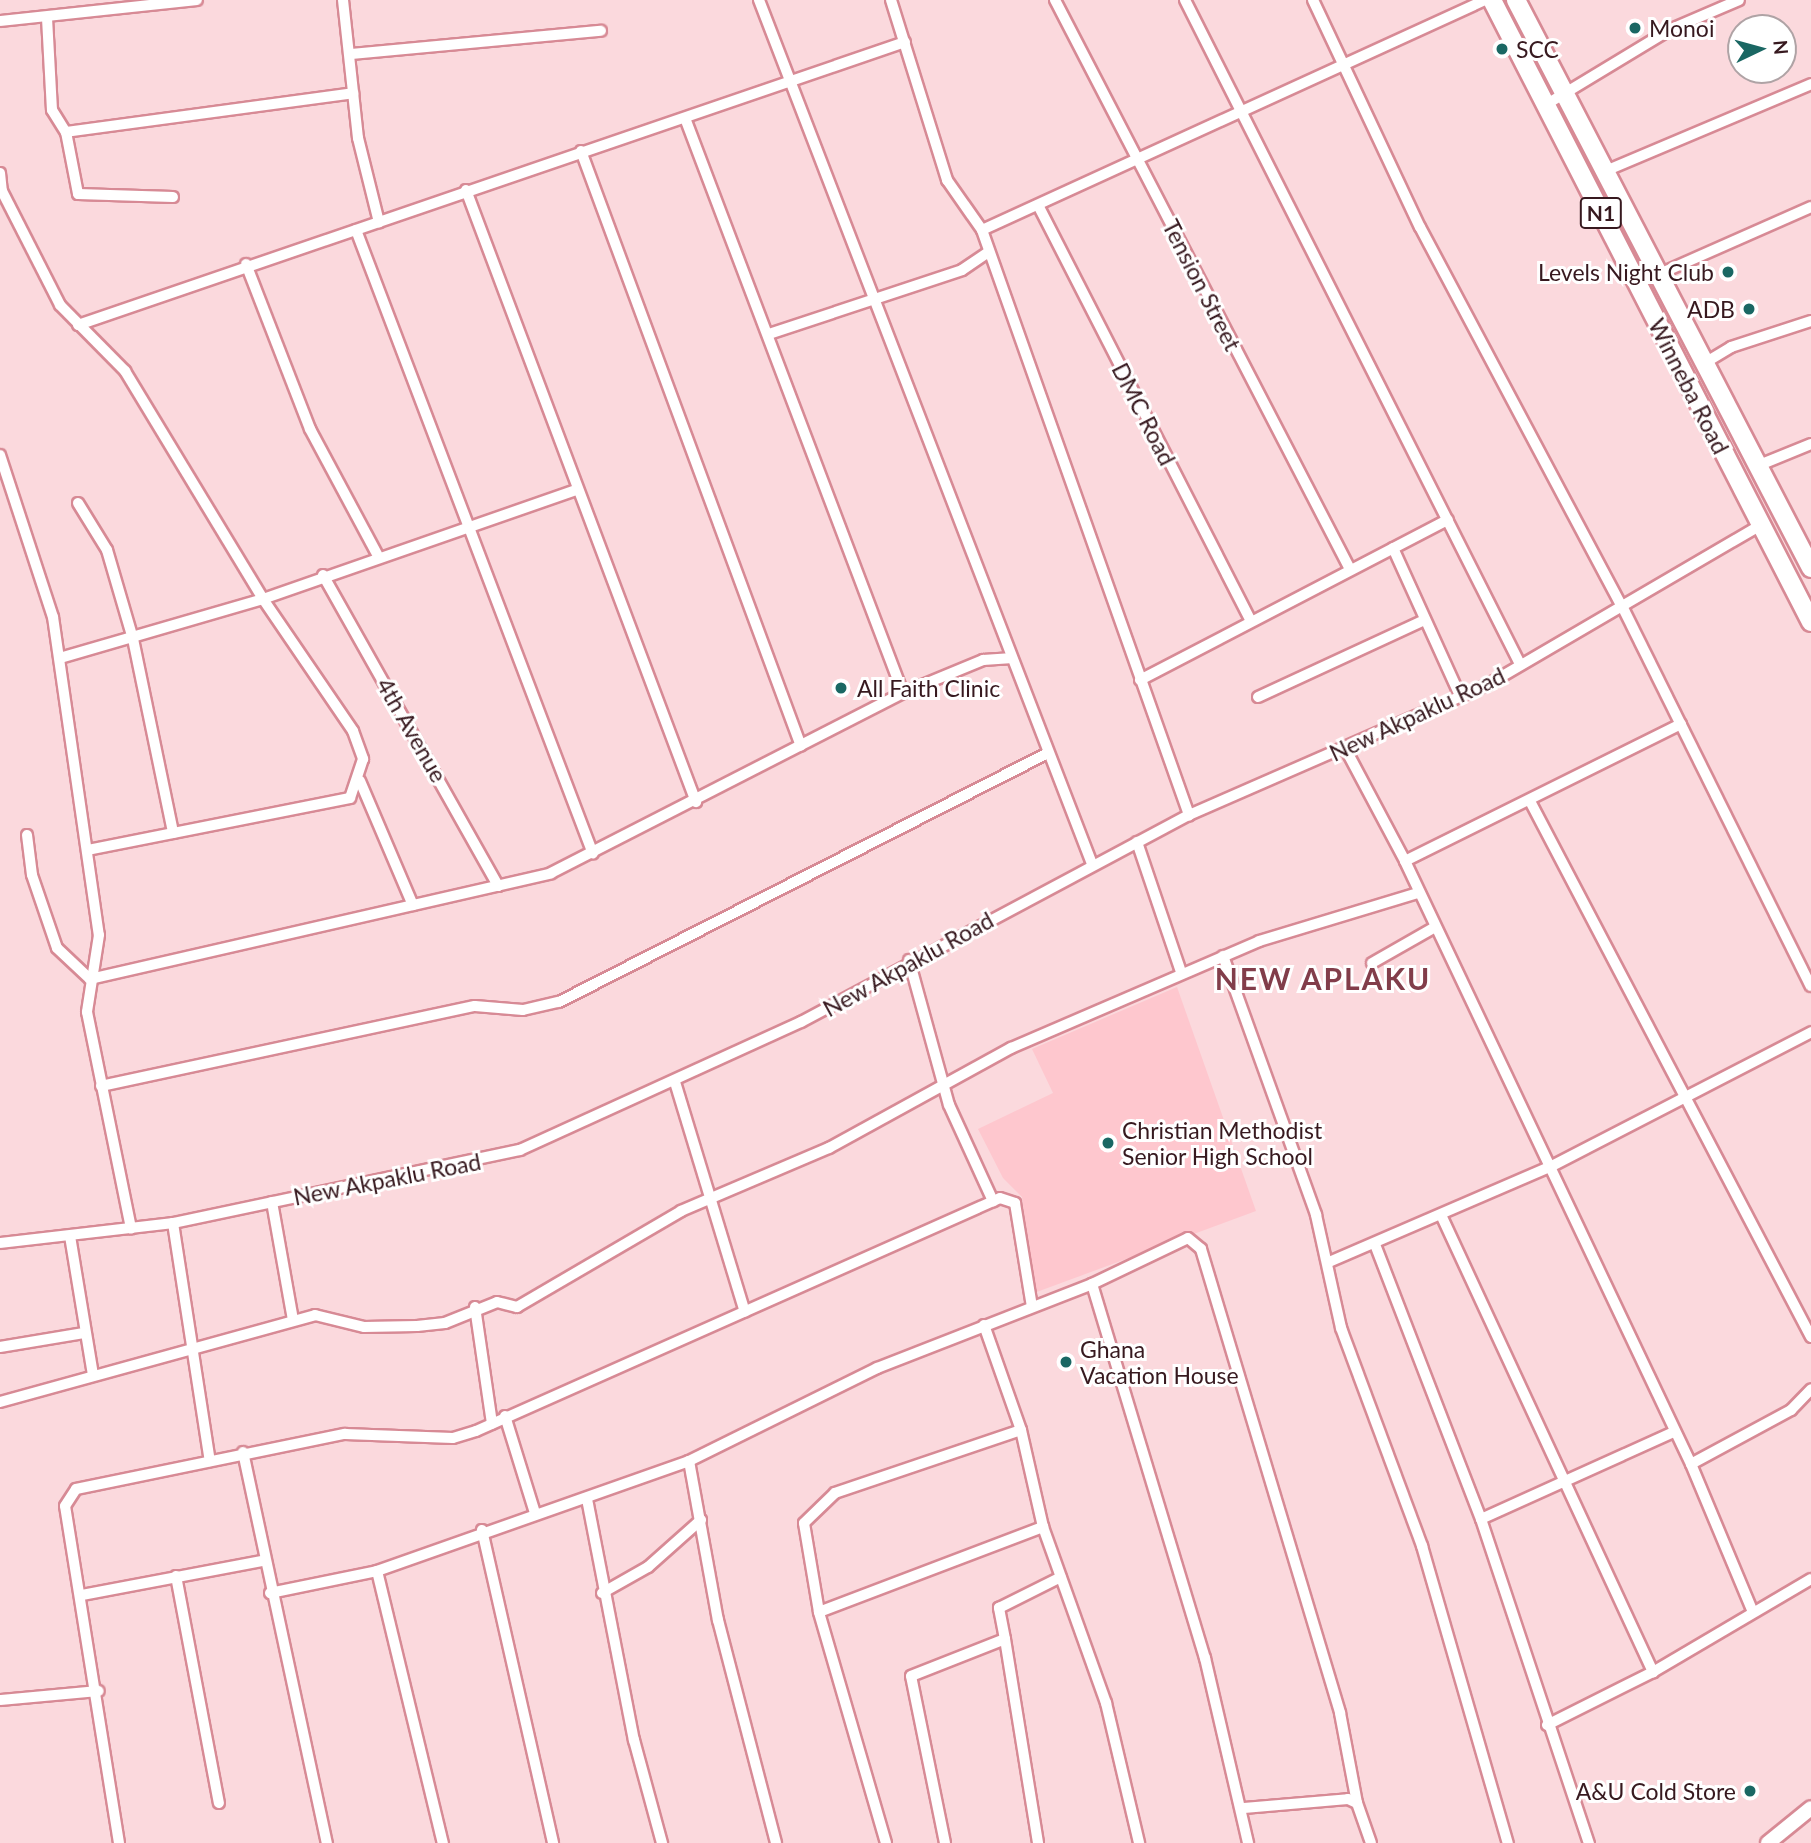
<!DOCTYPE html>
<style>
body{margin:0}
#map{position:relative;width:1811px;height:1843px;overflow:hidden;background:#fbd9dd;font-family:Lato,sans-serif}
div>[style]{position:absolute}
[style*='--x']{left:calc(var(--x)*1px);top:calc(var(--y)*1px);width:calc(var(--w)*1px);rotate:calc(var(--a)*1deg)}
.built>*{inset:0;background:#fec7ce}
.roads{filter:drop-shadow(2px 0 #d78a95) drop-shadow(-2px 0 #d78a95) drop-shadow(0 2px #d78a95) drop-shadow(0 -2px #d78a95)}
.street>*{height:10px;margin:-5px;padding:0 5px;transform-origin:5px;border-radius:5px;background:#fff}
.secondary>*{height:14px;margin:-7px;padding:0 7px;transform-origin:7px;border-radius:7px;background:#fff}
.highway>*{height:18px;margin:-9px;padding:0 9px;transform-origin:9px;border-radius:9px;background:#fff}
.dots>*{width:19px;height:19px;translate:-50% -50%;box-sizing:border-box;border:4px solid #fff;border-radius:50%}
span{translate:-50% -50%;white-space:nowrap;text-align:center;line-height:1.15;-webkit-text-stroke:6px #fff;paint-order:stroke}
.shield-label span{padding:2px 5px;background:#fff;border:2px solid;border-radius:5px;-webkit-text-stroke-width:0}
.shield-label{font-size:21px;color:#37191f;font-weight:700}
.poi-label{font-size:23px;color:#37191f}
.left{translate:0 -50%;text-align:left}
.right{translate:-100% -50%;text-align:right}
.street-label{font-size:23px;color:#37191f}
.district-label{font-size:30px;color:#823d4a;font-weight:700;letter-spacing:2px}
.north{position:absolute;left:1727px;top:14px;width:70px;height:70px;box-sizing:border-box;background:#fff;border:2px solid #afa3a5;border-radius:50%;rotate:85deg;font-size:19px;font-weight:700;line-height:28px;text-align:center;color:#37191f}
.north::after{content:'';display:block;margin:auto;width:24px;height:32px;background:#1a6763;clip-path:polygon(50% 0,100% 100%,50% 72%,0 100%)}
</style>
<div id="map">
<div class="built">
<div style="clip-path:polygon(1177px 987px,1256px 1211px,1034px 1293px,1022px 1197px,1003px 1178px,978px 1129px,1053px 1093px,1032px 1049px)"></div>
</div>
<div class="roads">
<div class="street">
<div style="--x:343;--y:0;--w:139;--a:83.8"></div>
<div style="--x:358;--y:138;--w:87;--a:76"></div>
<div style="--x:759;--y:0;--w:926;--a:68.92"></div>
<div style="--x:891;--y:0;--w:189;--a:72.7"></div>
<div style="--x:947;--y:180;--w:61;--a:55"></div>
<div style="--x:982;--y:230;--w:621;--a:70.51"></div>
<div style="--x:1055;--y:0;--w:641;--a:62.6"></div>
<div style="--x:1185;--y:0;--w:744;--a:63.23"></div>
<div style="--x:1313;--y:0;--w:251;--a:64.8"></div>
<div style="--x:1420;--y:227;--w:432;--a:62"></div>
<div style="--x:1623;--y:608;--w:422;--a:63.6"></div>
<div style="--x:47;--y:18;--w:92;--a:86.9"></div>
<div style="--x:52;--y:110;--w:26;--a:58"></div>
<div style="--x:66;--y:132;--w:63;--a:79"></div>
<div style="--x:78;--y:194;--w:95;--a:1.8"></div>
<div style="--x:0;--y:21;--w:198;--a:-6.1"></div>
<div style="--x:351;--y:54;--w:251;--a:-5.3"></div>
<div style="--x:1547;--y:104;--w:143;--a:-31.2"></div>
<div style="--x:1669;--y:30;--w:76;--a:-23.2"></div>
<div style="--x:685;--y:118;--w:615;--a:69.24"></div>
<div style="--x:66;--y:132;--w:290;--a:-7.7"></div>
<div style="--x:581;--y:151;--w:634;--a:69.71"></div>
<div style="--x:1603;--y:172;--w:226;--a:-22.9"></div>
<div style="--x:0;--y:173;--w:18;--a:84"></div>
<div style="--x:2;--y:191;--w:128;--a:63"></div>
<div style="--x:60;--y:305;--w:93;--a:45.4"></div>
<div style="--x:125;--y:371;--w:267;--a:58.8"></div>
<div style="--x:263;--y:599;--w:160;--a:55.7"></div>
<div style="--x:353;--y:731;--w:30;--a:70"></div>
<div style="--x:363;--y:759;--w:41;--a:108.4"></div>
<div style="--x:350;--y:798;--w:267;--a:168.8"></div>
<div style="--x:466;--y:190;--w:654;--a:69.4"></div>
<div style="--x:1039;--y:207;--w:464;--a:62.9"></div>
<div style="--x:356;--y:230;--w:667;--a:69.2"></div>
<div style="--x:982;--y:230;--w:553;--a:-24.57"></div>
<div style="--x:246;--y:264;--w:177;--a:68.8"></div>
<div style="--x:310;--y:429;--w:142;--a:61.8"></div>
<div style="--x:1657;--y:275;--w:168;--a:-23.8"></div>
<div style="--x:78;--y:325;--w:874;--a:-18.89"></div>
<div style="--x:769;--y:334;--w:203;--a:-18.3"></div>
<div style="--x:962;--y:270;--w:30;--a:-34"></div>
<div style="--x:1703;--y:364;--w:33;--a:-31"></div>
<div style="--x:1731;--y:347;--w:84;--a:-18"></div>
<div style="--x:0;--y:455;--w:170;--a:71.9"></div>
<div style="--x:53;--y:617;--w:321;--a:81.8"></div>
<div style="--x:99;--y:935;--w:78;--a:98.9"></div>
<div style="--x:87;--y:1012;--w:221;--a:78.5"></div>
<div style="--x:1757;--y:466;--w:58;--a:-22.2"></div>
<div style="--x:78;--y:503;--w:55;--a:58.3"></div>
<div style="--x:107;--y:550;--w:93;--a:73.7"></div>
<div style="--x:133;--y:639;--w:198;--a:78.3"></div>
<div style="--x:1393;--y:548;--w:162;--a:65.6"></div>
<div style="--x:323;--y:575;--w:357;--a:60.6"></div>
<div style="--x:60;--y:658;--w:211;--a:-16.2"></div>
<div style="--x:263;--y:599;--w:331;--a:-19.2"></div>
<div style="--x:1140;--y:680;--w:347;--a:-27.5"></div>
<div style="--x:1258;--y:697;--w:184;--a:-24.8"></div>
<div style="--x:1345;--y:748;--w:128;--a:62"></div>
<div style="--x:1405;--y:861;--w:667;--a:64.63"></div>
<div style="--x:1691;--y:1464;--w:160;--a:67.3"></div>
<div style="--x:360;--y:781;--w:135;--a:66.9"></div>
<div style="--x:1531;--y:803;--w:603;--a:62.33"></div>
<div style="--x:27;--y:835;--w:40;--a:82.9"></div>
<div style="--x:32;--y:875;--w:77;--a:71.1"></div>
<div style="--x:57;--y:948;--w:45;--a:43.2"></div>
<div style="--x:1137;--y:842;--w:137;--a:71.3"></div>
<div style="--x:1405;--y:861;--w:308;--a:-26.4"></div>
<div style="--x:1223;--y:956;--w:275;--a:70.2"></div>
<div style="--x:1316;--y:1215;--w:116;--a:77.5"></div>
<div style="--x:1341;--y:1328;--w:233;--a:69.6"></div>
<div style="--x:1422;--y:1546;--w:309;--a:73.9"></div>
<div style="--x:909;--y:960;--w:150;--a:74.6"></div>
<div style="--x:949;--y:1105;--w:106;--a:65.4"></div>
<div style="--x:1372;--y:963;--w:73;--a:-29.7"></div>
<div style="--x:90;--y:979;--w:473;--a:-12.9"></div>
<div style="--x:551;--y:873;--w:395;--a:-27.1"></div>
<div style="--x:903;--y:693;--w:87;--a:-22.4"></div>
<div style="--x:983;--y:660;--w:26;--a:-4"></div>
<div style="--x:675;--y:1082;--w:240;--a:73.1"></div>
<div style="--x:101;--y:1086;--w:382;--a:-12.1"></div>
<div style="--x:475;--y:1006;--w:48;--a:4.8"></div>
<div style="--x:523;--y:1010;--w:37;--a:-13"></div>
<div style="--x:559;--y:1002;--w:547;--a:-26.99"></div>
<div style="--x:272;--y:1202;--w:120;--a:79.9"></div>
<div style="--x:1442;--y:1217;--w:502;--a:65.12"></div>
<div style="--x:173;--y:1223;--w:241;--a:81.2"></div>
<div style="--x:70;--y:1236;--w:141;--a:80.6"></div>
<div style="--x:0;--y:1243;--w:174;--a:-6.6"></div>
<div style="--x:173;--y:1223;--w:355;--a:-11.9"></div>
<div style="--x:520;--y:1150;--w:309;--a:-24.5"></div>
<div style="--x:801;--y:1022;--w:440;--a:-28.1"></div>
<div style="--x:1189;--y:815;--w:325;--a:-23.6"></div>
<div style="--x:1487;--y:685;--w:317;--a:-30.3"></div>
<div style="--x:1376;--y:1247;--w:292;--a:68.9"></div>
<div style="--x:1481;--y:1519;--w:342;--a:71.6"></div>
<div style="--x:1329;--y:1262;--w:241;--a:-23.3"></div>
<div style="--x:1550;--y:1167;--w:294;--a:-27.3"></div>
<div style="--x:1092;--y:1284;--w:391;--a:73.2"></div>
<div style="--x:1205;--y:1658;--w:190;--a:76.9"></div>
<div style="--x:475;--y:1307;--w:118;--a:81.7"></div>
<div style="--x:984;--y:1325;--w:111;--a:70.6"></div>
<div style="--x:1021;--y:1430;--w:99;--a:77.2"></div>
<div style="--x:1043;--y:1527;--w:187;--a:70.3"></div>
<div style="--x:1106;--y:1703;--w:144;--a:76.7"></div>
<div style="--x:0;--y:1347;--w:85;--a:-9.5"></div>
<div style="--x:0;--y:1402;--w:327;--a:-15.4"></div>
<div style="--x:315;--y:1315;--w:50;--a:13.8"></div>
<div style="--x:364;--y:1327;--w:53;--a:-1.1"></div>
<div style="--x:417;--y:1326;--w:28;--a:-6"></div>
<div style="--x:445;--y:1323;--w:56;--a:-22"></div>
<div style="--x:497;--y:1302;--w:21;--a:14"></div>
<div style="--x:517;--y:1307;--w:190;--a:-30.3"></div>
<div style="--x:681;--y:1211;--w:161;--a:-23.1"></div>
<div style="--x:829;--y:1148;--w:208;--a:-28.8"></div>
<div style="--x:1011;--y:1048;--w:270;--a:-23.3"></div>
<div style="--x:1259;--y:941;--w:166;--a:-16.8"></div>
<div style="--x:505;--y:1416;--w:102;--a:72.8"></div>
<div style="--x:243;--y:1452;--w:400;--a:77.9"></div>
<div style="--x:689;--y:1461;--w:162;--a:79.7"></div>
<div style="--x:718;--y:1620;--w:230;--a:75.4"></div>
<div style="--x:1691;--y:1464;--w:114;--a:-28.4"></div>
<div style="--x:1791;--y:1410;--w:29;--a:-46"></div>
<div style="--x:587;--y:1499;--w:246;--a:79"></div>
<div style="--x:634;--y:1740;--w:107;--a:74.8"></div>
<div style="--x:1481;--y:1519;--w:212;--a:-24.3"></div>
<div style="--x:482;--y:1530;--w:321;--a:77.2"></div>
<div style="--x:377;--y:1571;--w:280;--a:76.4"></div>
<div style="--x:176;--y:1576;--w:231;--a:79.3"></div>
<div style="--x:270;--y:1593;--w:109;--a:-11.6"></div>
<div style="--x:377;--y:1571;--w:331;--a:-19.4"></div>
<div style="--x:689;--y:1461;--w:210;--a:-26.3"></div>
<div style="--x:877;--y:1368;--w:231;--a:-21.3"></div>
<div style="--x:1092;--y:1284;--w:106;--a:-25.6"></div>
<div style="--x:1188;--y:1238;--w:17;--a:40"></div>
<div style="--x:1201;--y:1249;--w:484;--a:73.3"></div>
<div style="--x:1340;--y:1713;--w:92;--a:79.3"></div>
<div style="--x:602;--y:1593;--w:53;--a:-29.5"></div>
<div style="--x:648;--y:1567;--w:71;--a:-41.6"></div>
<div style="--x:82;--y:1595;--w:183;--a:-10.7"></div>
<div style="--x:819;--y:1612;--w:240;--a:-20.8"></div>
<div style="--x:1005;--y:1639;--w:32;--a:-101"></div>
<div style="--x:999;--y:1608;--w:69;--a:-26.6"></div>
<div style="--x:0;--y:1700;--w:99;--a:-5.2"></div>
<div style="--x:1547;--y:1725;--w:119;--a:-26.6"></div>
<div style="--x:1653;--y:1672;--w:183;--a:-30.5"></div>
<div style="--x:1244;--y:1808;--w:104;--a:-4.9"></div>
<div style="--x:1348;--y:1799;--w:10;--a:24"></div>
<div style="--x:1357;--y:1803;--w:42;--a:70.7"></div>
<div style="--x:119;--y:1843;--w:341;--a:-99.1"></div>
<div style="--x:65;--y:1506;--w:20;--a:-57"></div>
<div style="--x:76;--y:1489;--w:275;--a:-11.6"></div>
<div style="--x:345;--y:1434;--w:108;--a:2.1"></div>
<div style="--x:453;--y:1438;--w:24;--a:-17"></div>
<div style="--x:476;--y:1431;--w:573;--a:-23.97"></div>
<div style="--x:1000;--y:1198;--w:16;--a:18"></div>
<div style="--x:1015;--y:1203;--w:105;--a:80.7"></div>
<div style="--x:886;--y:1843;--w:241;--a:-106.2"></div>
<div style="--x:819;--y:1612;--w:90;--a:-99.6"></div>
<div style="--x:804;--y:1523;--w:43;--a:-44.1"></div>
<div style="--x:835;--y:1493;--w:196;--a:-18.7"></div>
<div style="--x:945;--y:1843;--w:170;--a:-101.5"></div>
<div style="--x:911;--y:1676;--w:101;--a:-21.5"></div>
<div style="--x:1005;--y:1639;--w:207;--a:80.8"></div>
</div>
<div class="secondary">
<div style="--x:1768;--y:1843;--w:55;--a:-39.1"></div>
</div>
<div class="highway">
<div style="--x:1492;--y:0;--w:699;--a:62.85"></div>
<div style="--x:1516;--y:0;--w:640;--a:62.55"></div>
</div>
</div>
<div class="dots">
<div style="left:1635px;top:28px;background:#1a6763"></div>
<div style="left:1502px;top:49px;background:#1a6763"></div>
<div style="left:1728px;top:272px;background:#1a6763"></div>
<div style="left:1749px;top:309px;background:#1a6763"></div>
<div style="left:841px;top:688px;background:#1a6763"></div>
<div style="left:1108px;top:1143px;background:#1a6763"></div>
<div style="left:1066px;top:1362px;background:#1a6763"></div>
<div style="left:1750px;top:1791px;background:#1a6763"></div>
</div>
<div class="shield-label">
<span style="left:1601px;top:213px">N1</span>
</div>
<div class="poi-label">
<span class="left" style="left:1649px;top:28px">Monoi</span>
<span class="left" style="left:1516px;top:49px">SCC</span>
<span class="right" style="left:1714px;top:272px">Levels Night Club</span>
<span class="right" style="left:1735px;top:309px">ADB</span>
<span class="left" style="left:857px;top:688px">All Faith Clinic</span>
<span class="left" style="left:1122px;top:1143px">Christian Methodist<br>Senior High School</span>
<span class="left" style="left:1080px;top:1362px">Ghana<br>Vacation House</span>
<span class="right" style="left:1736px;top:1791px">A&amp;U Cold Store</span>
</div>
<div class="street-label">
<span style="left:1202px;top:285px;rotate:63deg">Tension Street</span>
<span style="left:1689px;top:386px;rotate:63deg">Winneba Road</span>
<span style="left:1144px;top:414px;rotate:63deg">DMC Road</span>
<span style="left:1417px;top:714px;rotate:-25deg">New Akpaklu Road</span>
<span style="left:412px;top:730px;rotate:60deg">4th Avenue</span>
<span style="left:908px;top:964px;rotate:-29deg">New Akpaklu Road</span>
<span style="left:387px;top:1179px;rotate:-11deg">New Akpaklu Road</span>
</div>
<div class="district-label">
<span style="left:1323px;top:978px">NEW APLAKU</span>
</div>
<div class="north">N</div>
</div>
